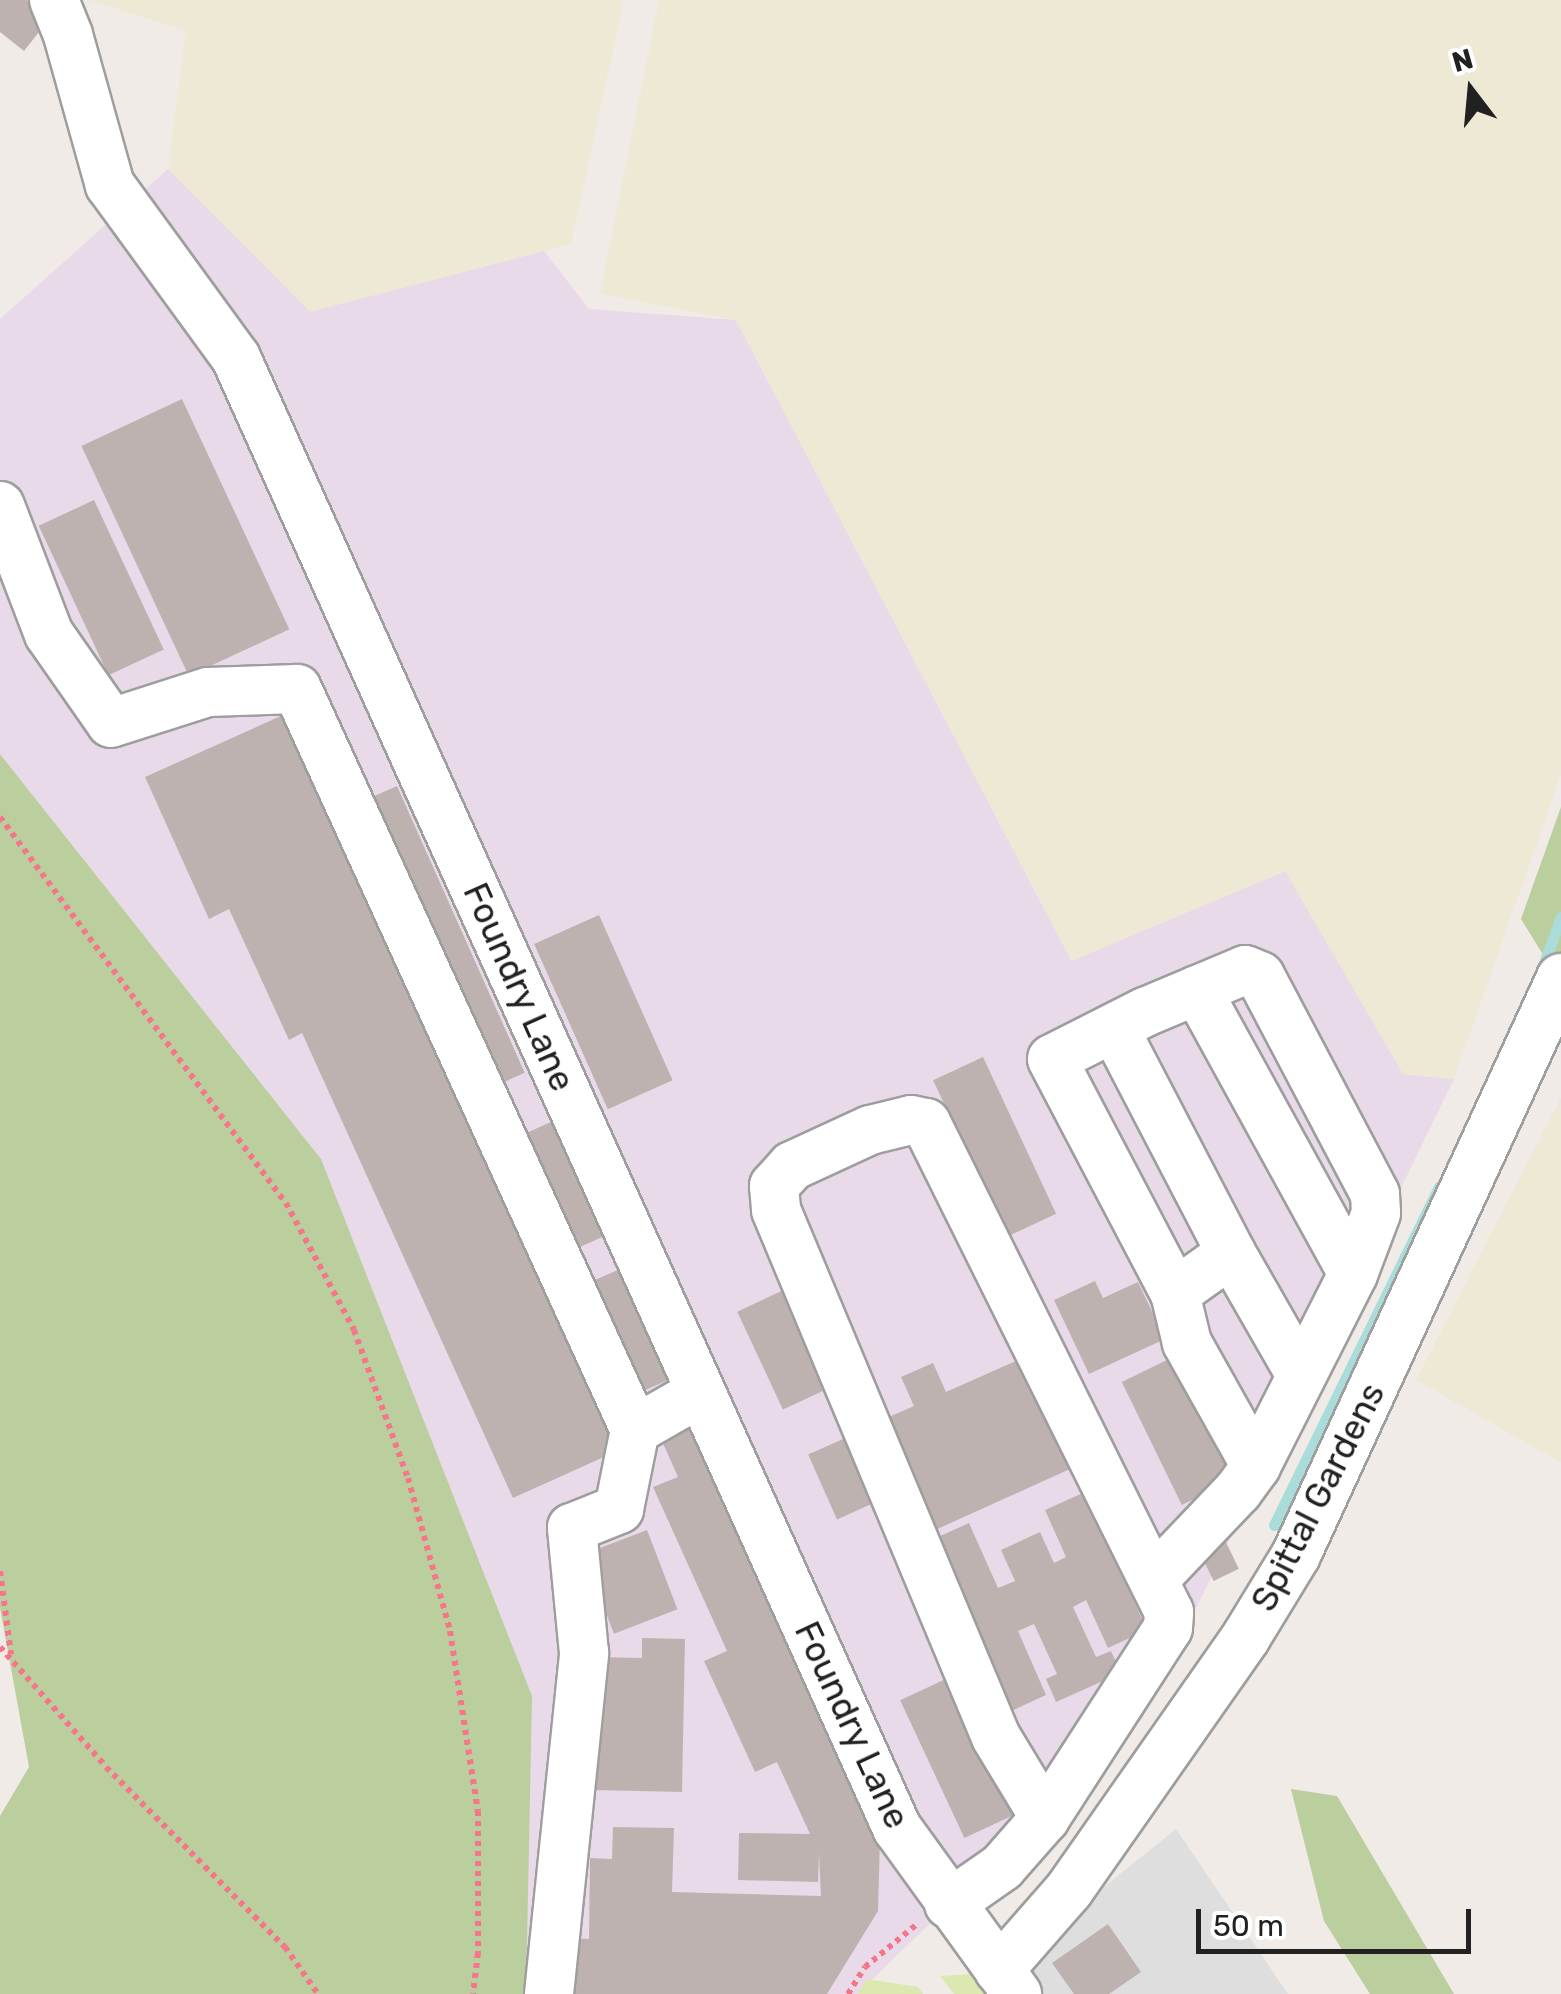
<!DOCTYPE html>
<style>
body{margin:0}
#map{position:relative;width:1561px;height:1994px;overflow:hidden;background:#f1ebe8;font-family:Rubik,sans-serif}
div>[style]{position:absolute}
[style*='--x']{left:calc(var(--x)*1px);top:calc(var(--y)*1px);width:calc(var(--w)*1px);rotate:calc(var(--a)*1deg)}
.residential>*{inset:0;background:#dfdede}
.industrial>*{inset:0;background:#e8dae9}
.farmland>*{inset:0;background:#eee9d4}
.grass>*{inset:0;background:#dbe8b0}
.forest>*{inset:0;background:#bace9e}
.stream>*{height:11px;margin:-5.5px;padding:0 5.5px;transform-origin:5.5px;border-radius:5.5px;background:#aadcd9}
.building>*{inset:0;background:#beb2b1;transform-origin:0 0}
.path>*{height:6px;margin-top:-3px;transform-origin:0;background:repeating-linear-gradient(90deg,#f5758b 0 5px,transparent 0 10px)}
.roads{filter:drop-shadow(2px 0 #9e9e9e) drop-shadow(-2px 0 #9e9e9e) drop-shadow(0 2px #9e9e9e) drop-shadow(0 -2px #9e9e9e)}
.minor>*{height:48px;margin:-24px;padding:0 24px;transform-origin:24px;border-radius:24px;background:#fff}
span{translate:-50% -50%;white-space:nowrap;text-align:center;line-height:1.15;-webkit-text-stroke:8px #fff;paint-order:stroke}
.street-label{font-size:35px;color:#212121}
.north{position:absolute;left:1421px;top:40px;width:100px;height:100px;-webkit-text-stroke:8px #fff;paint-order:stroke;rotate:344deg;font-size:28px;font-weight:700;line-height:40px;text-align:center;color:#212121}
.north::after{content:'';display:block;margin:auto;width:35px;height:45px;background:#212121;clip-path:polygon(50% 0,100% 100%,50% 72%,0 100%)}
.scale{position:absolute;left:1196px;top:1909px;width:275px;height:45px;box-sizing:border-box;border:5px solid #212121;border-top:0;padding-left:12px;font-size:30px;line-height:35px;white-space:nowrap;color:#212121;-webkit-text-stroke:8px #fff;paint-order:stroke}
</style>
<div id="map">
<div class="residential">
<div style="clip-path:polygon(1176px 1829px,1288px 1994px,971px 1994px)"></div>
</div>
<div class="industrial">
<div style="clip-path:polygon(168px 169px,310px 311px,544px 251px,589px 309px,736px 320px,1071px 960px,1286px 871px,1403px 1074px,1454px 1079px,1142px 1719px,857px 1994px,526px 1994px,321px 1159px,0 754px,0 319px)"></div>
</div>
<div class="farmland">
<div style="clip-path:polygon(90px 0,624px 0,571px 244px,310px 312px,168px 169px,186px 31px)"></div>
<div style="clip-path:polygon(659px 0,1561px 0,1561px 775px,1454px 1079px,1403px 1074px,1285px 871px,1072px 961px,736px 320px,600px 294px)"></div>
<div style="clip-path:polygon(1561px 1097px,1561px 1463px,1416px 1380px)"></div>
</div>
<div class="grass">
<div style="clip-path:polygon(971px 1974px,987px 1994px,954px 1994px,940px 1976px)"></div>
<div style="clip-path:polygon(867px 1979px,918px 1987px,923px 1994px,857px 1994px)"></div>
</div>
<div class="forest">
<div style="clip-path:polygon(0 754px,321px 1159px,532px 1696px,526px 1994px,0 1994px,0 1816px,29px 1767px,0 1608px)"></div>
<div style="clip-path:polygon(1561px 807px,1561px 960px,1550px 966px,1521px 919px)"></div>
<div style="clip-path:polygon(1291px 1789px,1337px 1796px,1454px 1994px,1370px 1994px,1324px 1921px)"></div>
</div>
<div class="stream">
<div style="--x:1539;--y:977;--w:64;--a:-69.9"></div>
<div style="--x:1274;--y:1525;--w:376;--a:-64"></div>
</div>
<div class="building">
<div style="clip-path:polygon(0 0,27px 0,50px 18px,24px 51px,0 32px)"></div>
<div style="left:182px;top:399px;width:254px;height:111px;rotate:65deg"></div>
<div style="left:94px;top:500px;width:165px;height:61px;rotate:65deg"></div>
<div style="clip-path:polygon(292px 711px,626px 1447px,513px 1498px,302px 1033px,289px 1040px,229px 909px,209px 919px,145px 777px)"></div>
<div style="left:397px;top:786px;width:314px;height:42px;rotate:66deg"></div>
<div style="left:599px;top:915px;width:181px;height:71px;rotate:66deg"></div>
<div style="left:983px;top:1057px;width:173px;height:55px;rotate:65deg"></div>
<div style="left:551px;top:1122px;width:126px;height:38px;rotate:66deg"></div>
<div style="left:620px;top:1269px;width:121px;height:34px;rotate:66deg"></div>
<div style="clip-path:polygon(1095px 1281px,1103px 1298px,1138px 1282px,1165px 1339px,1089px 1374px,1054px 1300px)"></div>
<div style="left:788px;top:1288px;width:108px;height:56px;rotate:65deg"></div>
<div style="left:1173px;top:1357px;width:137px;height:57px;rotate:64deg"></div>
<div style="clip-path:polygon(1020px 1359px,1070px 1469px,933px 1531px,882px 1420px,914px 1406px,901px 1377px,933px 1363px,946px 1392px)"></div>
<div style="clip-path:polygon(693px 1427px,880px 1839px,878px 1911px,827px 1994px,562px 1994px,563px 1938px,589px 1939px,590px 1858px,612px 1859px,613px 1827px,674px 1828px,672px 1892px,821px 1896px,819px 1854px,818px 1882px,738px 1880px,739px 1833px,810px 1834px,777px 1762px,755px 1772px,704px 1661px,727px 1651px,653px 1487px,678px 1477px,662px 1441px)"></div>
<div style="left:852px;top:1435px;width:71px;height:48px;rotate:66deg"></div>
<div style="clip-path:polygon(1085px 1492px,1147px 1630px,1108px 1648px,1086px 1600px,1073px 1607px,1096px 1657px,1111px 1651px,1121px 1673px,1056px 1702px,1046px 1679px,1057px 1674px,1034px 1624px,1018px 1631px,1046px 1695px,1007px 1713px,929px 1541px,969px 1523px,998px 1588px,1015px 1581px,1001px 1550px,1040px 1532px,1054px 1563px,1066px 1557px,1045px 1510px)"></div>
<div style="left:647px;top:1530px;width:85px;height:68px;rotate:69deg"></div>
<div style="left:1220px;top:1530px;width:43px;height:28px;rotate:64deg"></div>
<div style="clip-path:polygon(642px 1638px,685px 1639px,682px 1792px,592px 1790px,596px 1657px,642px 1658px)"></div>
<div style="left:950px;top:1677px;width:152px;height:55px;rotate:65deg"></div>
<div style="clip-path:polygon(1108px 1924px,1141px 1972px,1109px 1994px,1074px 1994px,1052px 1963px)"></div>
</div>
<div class="path">
<div style="--x:0;--y:817;--w:480;--a:53.5"></div>
<div style="--x:286;--y:1203;--w:144;--a:61.8"></div>
<div style="--x:354;--y:1330;--w:158;--a:70"></div>
<div style="--x:408;--y:1478;--w:159;--a:74.6"></div>
<div style="--x:450;--y:1631;--w:182;--a:81.2"></div>
<div style="--x:478;--y:1811;--w:142;--a:90"></div>
<div style="--x:478;--y:1953;--w:41;--a:97"></div>
<div style="--x:0;--y:1571;--w:84;--a:82.5"></div>
<div style="--x:0;--y:1647;--w:160;--a:48.5"></div>
<div style="--x:106;--y:1767;--w:254;--a:45.2"></div>
<div style="--x:285;--y:1947;--w:57;--a:54.9"></div>
<div style="--x:848;--y:1994;--w:32;--a:-58"></div>
<div style="--x:865;--y:1967;--w:66;--a:-39.5"></div>
</div>
<div class="roads">
<div class="minor">
<div style="--x:54;--y:0;--w:38;--a:68"></div>
<div style="--x:68;--y:35;--w:156;--a:74.4"></div>
<div style="--x:110;--y:185;--w:214;--a:53.9"></div>
<div style="--x:236;--y:358;--w:1612;--a:65.79"></div>
<div style="--x:897;--y:1828;--w:205;--a:54.1"></div>
<div style="--x:0;--y:506;--w:137;--a:69.1"></div>
<div style="--x:49;--y:634;--w:108;--a:55.1"></div>
<div style="--x:111;--y:723;--w:102;--a:-17.7"></div>
<div style="--x:208;--y:692;--w:89;--a:-1.9"></div>
<div style="--x:297;--y:689;--w:814;--a:65.48"></div>
<div style="--x:1197;--y:990;--w:324;--a:61.2"></div>
<div style="--x:1114;--y:1028;--w:254;--a:62.5"></div>
<div style="--x:1175;--y:1293;--w:69;--a:-35.5"></div>
<div style="--x:1231;--y:1253;--w:141;--a:60.2"></div>
<div style="--x:1156;--y:1577;--w:119;--a:-46.4"></div>
<div style="--x:1238;--y:1491;--w:31;--a:-54"></div>
<div style="--x:1256;--y:1466;--w:215;--a:-63.2"></div>
<div style="--x:1353;--y:1274;--w:65;--a:-69.3"></div>
<div style="--x:1376;--y:1213;--w:19;--a:-93"></div>
<div style="--x:1375;--y:1194;--w:246;--a:-117.8"></div>
<div style="--x:1260;--y:976;--w:16;--a:-158"></div>
<div style="--x:1245;--y:970;--w:108;--a:157.2"></div>
<div style="--x:1145;--y:1012;--w:104;--a:153.2"></div>
<div style="--x:1052;--y:1059;--w:264;--a:62.3"></div>
<div style="--x:1175;--y:1293;--w:51;--a:76.5"></div>
<div style="--x:1187;--y:1343;--w:141;--a:60.7"></div>
<div style="--x:949;--y:1904;--w:65;--a:-34.9"></div>
<div style="--x:1002;--y:1867;--w:65;--a:-48.7"></div>
<div style="--x:1045;--y:1818;--w:226;--a:-57.1"></div>
<div style="--x:1168;--y:1628;--w:16;--a:-86"></div>
<div style="--x:1169;--y:1612;--w:546;--a:-116.42"></div>
<div style="--x:926;--y:1123;--w:15;--a:-169"></div>
<div style="--x:911;--y:1120;--w:42;--a:166.3"></div>
<div style="--x:870;--y:1130;--w:86;--a:155.2"></div>
<div style="--x:792;--y:1166;--w:27;--a:132"></div>
<div style="--x:774;--y:1186;--w:24;--a:85"></div>
<div style="--x:776;--y:1210;--w:571;--a:67.34"></div>
<div style="--x:996;--y:1737;--w:95;--a:58.8"></div>
<div style="--x:999;--y:1970;--w:106;--a:-48.8"></div>
<div style="--x:1069;--y:1890;--w:309;--a:-55"></div>
<div style="--x:1246;--y:1637;--w:96;--a:-58.6"></div>
<div style="--x:1296;--y:1555;--w:635;--a:-65.33"></div>
<div style="--x:549;--y:1994;--w:343;--a:-84.1"></div>
<div style="--x:584;--y:1653;--w:126;--a:-95.5"></div>
<div style="--x:572;--y:1528;--w:51;--a:-22"></div>
<div style="--x:619;--y:1509;--w:81;--a:-78.6"></div>
<div style="--x:635;--y:1430;--w:76;--a:-29.9"></div>
</div>
</div>
<div class="street-label">
<span style="left:519px;top:987px;rotate:66deg">Foundry Lane</span>
<span style="left:1318px;top:1497px;rotate:-63deg">Spittal Gardens</span>
<span style="left:852px;top:1725px;rotate:65deg">Foundry Lane</span>
</div>
<div class="north">N</div>
<div class="scale">50 m</div>
</div>
